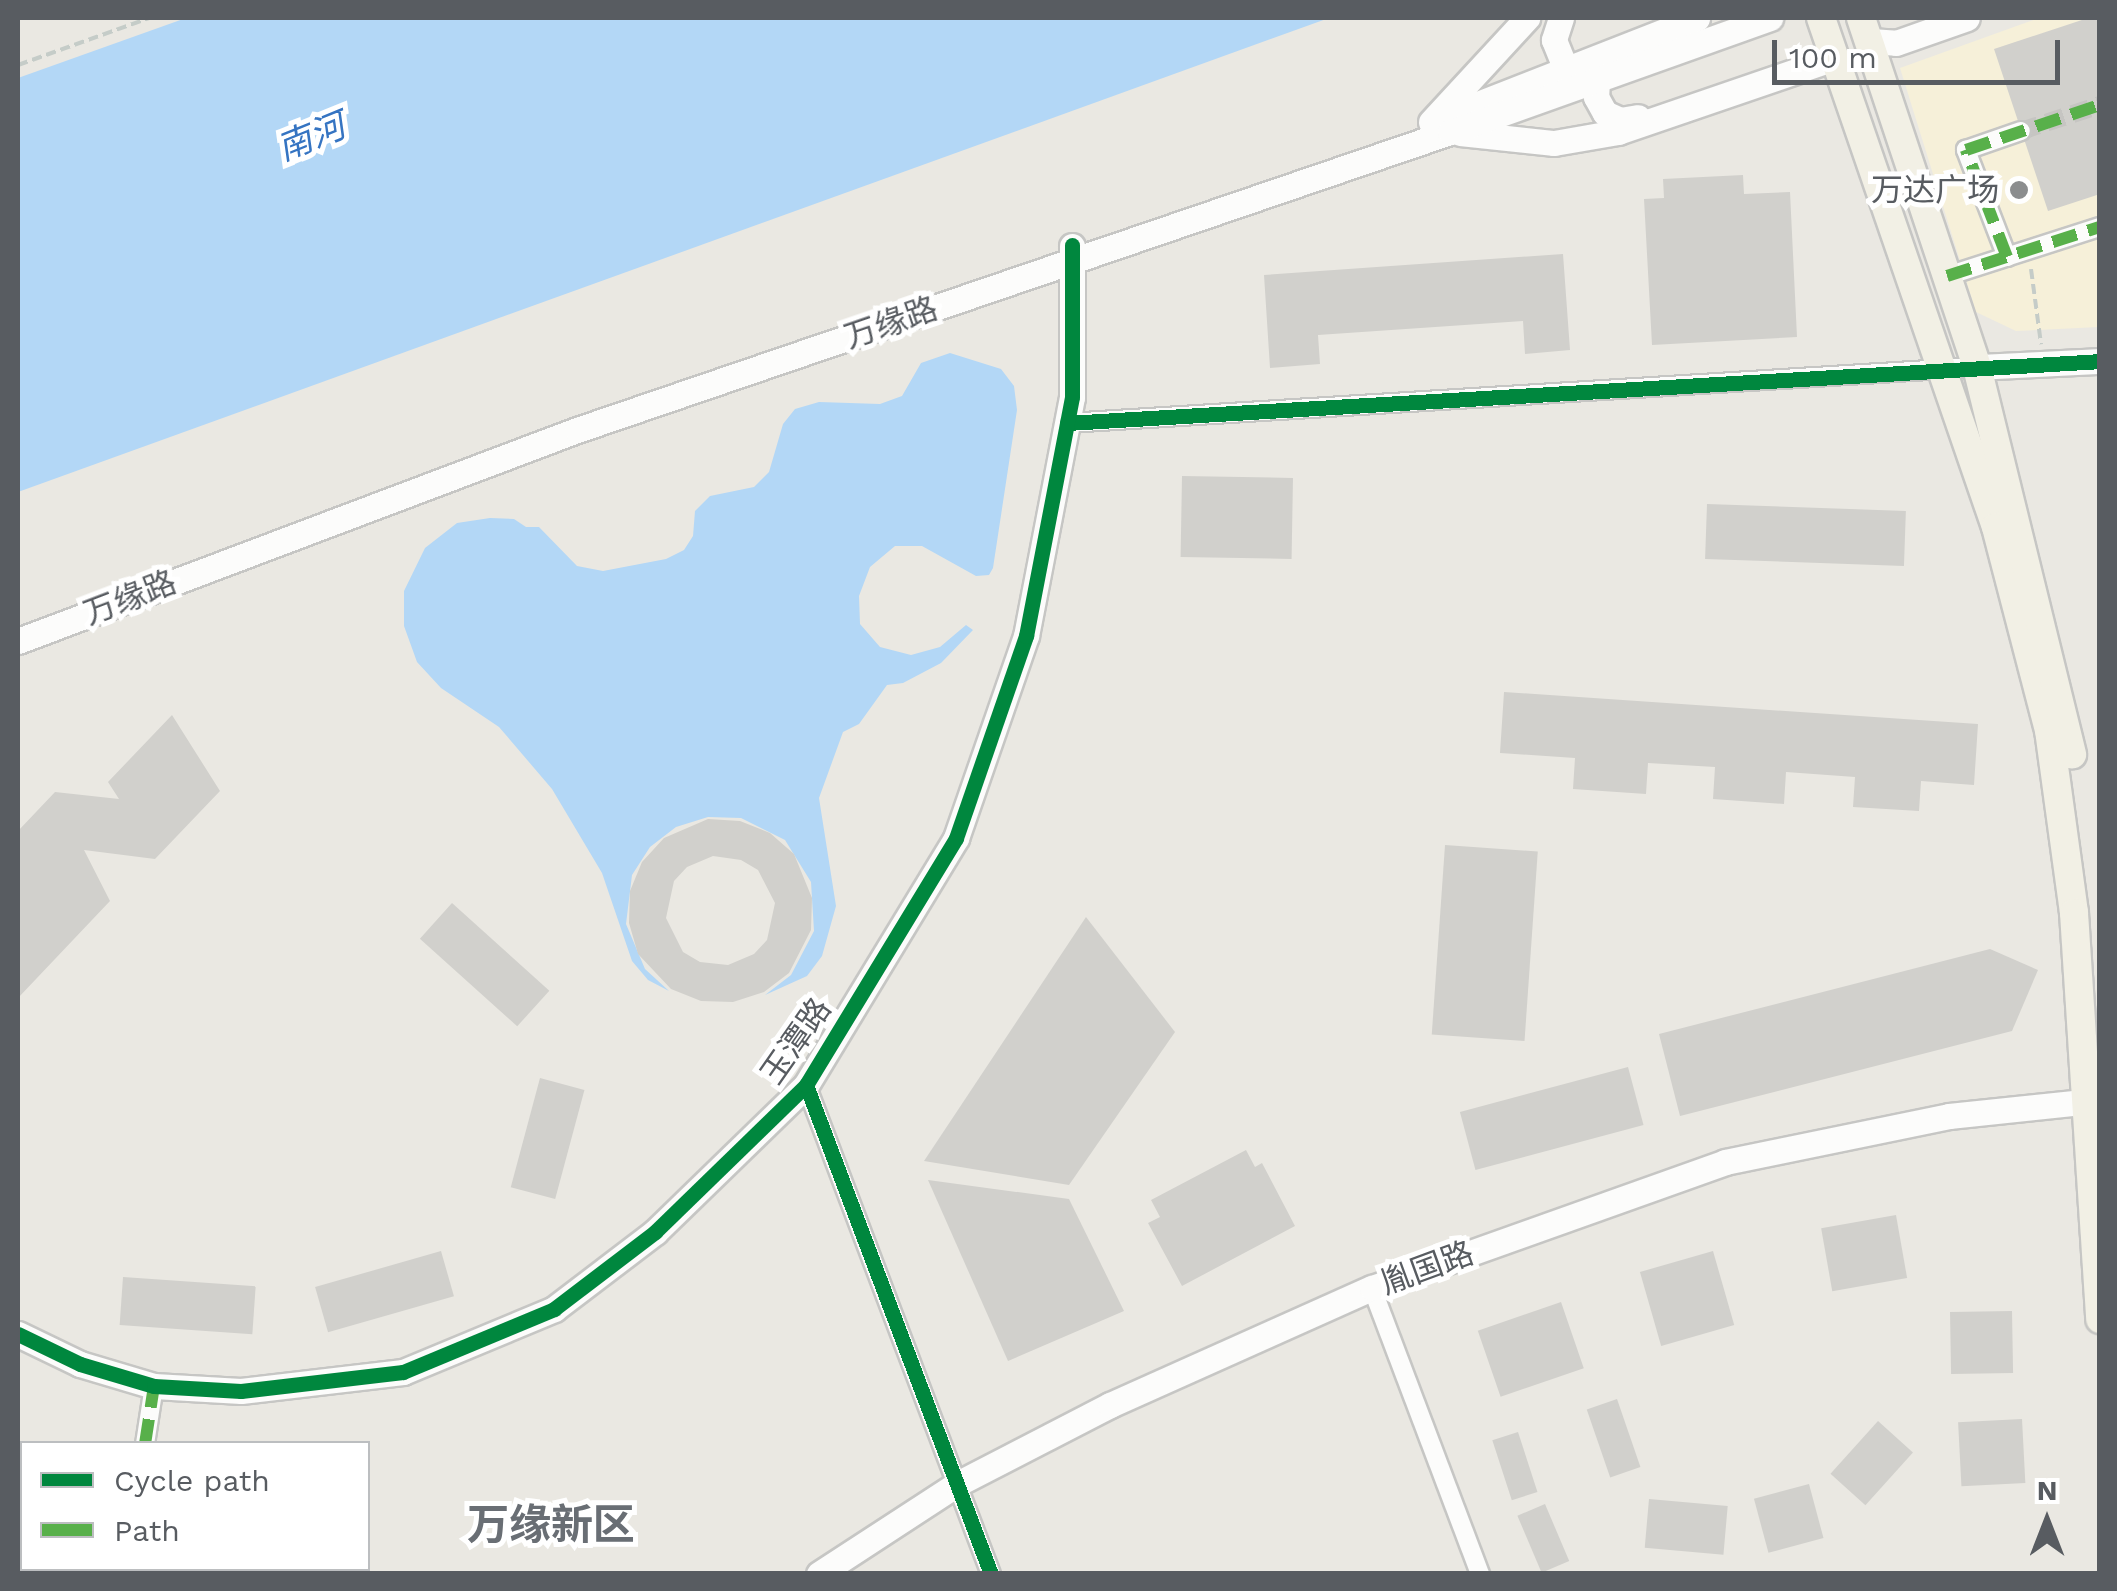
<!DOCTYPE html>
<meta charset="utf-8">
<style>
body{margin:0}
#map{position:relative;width:2117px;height:1591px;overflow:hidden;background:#eae8e2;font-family:"Work Sans","Noto Sans SC",sans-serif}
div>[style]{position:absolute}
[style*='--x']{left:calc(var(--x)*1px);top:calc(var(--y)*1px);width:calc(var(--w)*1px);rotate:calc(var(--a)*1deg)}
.commercial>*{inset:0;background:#f6f0d9}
.water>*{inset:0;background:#b3d7f6}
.building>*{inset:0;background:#d1d0cc;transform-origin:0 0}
.street-tunnel>*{height:18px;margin-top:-9px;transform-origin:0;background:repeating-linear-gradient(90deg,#c6c5c2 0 18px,transparent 0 27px)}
.path>*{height:4px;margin-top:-2px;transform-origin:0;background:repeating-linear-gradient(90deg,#c5ccc8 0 10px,transparent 0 15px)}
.roads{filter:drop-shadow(2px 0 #c6c6c4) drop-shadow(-2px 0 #c6c6c4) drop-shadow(0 2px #c6c6c4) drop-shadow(0 -2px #c6c6c4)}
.street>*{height:18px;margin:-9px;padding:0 9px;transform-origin:9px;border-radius:9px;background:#fcfcfb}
.secondary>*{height:25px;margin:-12.5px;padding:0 12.5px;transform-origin:12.5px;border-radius:12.5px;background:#fcfcfb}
.primary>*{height:28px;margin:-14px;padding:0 14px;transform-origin:14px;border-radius:14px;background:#f2f0e5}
.quiet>*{height:12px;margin-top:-6px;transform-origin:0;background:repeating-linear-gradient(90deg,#58b04a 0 25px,transparent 0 37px)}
.cycleway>*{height:15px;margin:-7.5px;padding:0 7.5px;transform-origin:7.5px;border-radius:7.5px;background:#00873e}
.dots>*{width:28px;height:28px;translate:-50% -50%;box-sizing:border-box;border:5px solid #fff;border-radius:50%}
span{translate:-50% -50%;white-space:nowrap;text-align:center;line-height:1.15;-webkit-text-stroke:10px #fff;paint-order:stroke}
.poi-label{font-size:32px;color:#585c61}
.right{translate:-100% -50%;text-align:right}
.street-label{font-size:32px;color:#585c61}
.water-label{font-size:35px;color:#3574c2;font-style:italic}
.district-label{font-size:42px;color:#696e74;font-weight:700}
.frame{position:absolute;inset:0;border:20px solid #585c61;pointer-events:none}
.legend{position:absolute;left:20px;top:1441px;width:350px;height:130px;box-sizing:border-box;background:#fff;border:2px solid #bcbec0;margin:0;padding:12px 18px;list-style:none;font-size:30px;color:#585c61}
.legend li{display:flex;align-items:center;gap:20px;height:50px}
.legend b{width:50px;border:2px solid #bcbec0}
.north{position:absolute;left:1997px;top:1471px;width:100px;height:100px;-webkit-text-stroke:8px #fff;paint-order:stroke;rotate:0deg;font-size:28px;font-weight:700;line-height:40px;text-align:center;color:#585c61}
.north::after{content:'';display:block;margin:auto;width:35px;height:45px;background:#585c61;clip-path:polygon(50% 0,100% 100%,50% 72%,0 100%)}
.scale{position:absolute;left:1772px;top:40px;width:288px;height:45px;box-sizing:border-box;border:5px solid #585c61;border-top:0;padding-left:12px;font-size:30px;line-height:35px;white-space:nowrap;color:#585c61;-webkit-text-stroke:8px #fff;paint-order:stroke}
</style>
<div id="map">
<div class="commercial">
<div style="clip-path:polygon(2039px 18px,2099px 18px,2099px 327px,2016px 331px,1976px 312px,1900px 68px)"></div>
</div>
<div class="water">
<div style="clip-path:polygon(186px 18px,1329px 18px,18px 492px,18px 78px)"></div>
<div style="clip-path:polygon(950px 353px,1001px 369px,1014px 386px,1017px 410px,993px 568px,989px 575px,976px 576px,922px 546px,895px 546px,870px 567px,859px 596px,860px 624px,880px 647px,911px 655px,940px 647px,966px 625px,973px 630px,941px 663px,903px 683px,887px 685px,859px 724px,843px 732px,819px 798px,836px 906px,822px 956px,807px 976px,765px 995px,791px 975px,814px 931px,811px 882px,785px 840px,741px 818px,708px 817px,676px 827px,650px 847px,632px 875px,626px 924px,645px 969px,669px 991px,648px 980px,632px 961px,602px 873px,552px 789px,499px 727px,441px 688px,417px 662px,404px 626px,404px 591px,425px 548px,457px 523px,490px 518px,514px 519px,526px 527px,539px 527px,577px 566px,603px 571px,666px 559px,684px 550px,693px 536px,695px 511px,710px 496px,754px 487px,769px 472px,783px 424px,795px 409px,819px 402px,880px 404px,902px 396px,921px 363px)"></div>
</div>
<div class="building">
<div style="clip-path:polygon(2088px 18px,2100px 18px,2100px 194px,2048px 211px,1994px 49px)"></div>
<div style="clip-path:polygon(1743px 175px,1744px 194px,1790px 192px,1797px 337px,1652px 345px,1644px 199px,1664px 198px,1663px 179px)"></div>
<div style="clip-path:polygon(1563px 254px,1570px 350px,1525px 354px,1523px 321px,1318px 335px,1320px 364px,1270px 368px,1264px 275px)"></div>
<div style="left:1182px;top:476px;width:111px;height:81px;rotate:1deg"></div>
<div style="left:1707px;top:504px;width:199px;height:55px;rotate:2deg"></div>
<div style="clip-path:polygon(1504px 692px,1978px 724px,1974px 785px,1921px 781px,1919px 811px,1853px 807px,1855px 777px,1786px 772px,1784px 804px,1713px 799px,1715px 767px,1648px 763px,1646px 794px,1573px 789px,1575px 758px,1500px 753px)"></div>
<div style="clip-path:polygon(172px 715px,220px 791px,155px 859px,84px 850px,110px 901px,18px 998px,18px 831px,55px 792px,119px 799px,108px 782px)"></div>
<div style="clip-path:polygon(evenodd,708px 819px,740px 821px,770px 833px,794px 854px,812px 898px,811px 930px,789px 973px,764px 992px,733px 1002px,701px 1001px,671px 989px,638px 954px,629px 923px,630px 891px,642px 862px,664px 838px,708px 819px,713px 856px,741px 860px,758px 870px,775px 903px,767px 940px,754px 954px,728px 965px,700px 962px,683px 952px,666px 918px,674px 881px,687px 867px,713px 856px)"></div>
<div style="left:1445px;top:845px;width:93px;height:190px;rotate:4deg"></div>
<div style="left:452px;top:903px;width:131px;height:48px;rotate:42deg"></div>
<div style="clip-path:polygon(1086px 917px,1175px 1032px,1069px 1185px,924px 1161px)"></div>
<div style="clip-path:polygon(1990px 949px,2038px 970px,2012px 1031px,1680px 1116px,1659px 1034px)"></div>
<div style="left:1628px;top:1067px;width:60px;height:174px;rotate:75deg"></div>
<div style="left:540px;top:1078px;width:46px;height:113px;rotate:15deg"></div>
<div style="clip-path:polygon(1246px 1150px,1255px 1167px,1262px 1163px,1295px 1226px,1182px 1286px,1148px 1223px,1160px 1217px,1151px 1200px)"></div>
<div style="clip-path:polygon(928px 1180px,1069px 1199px,1124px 1311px,1008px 1361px)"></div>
<div style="left:1896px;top:1215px;width:64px;height:76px;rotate:80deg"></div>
<div style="left:441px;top:1251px;width:47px;height:131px;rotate:74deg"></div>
<div style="left:1713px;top:1251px;width:77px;height:76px;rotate:74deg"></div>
<div style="left:123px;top:1277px;width:133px;height:48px;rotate:4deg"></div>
<div style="left:1561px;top:1302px;width:70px;height:88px;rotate:71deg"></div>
<div style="left:2012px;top:1311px;width:62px;height:62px;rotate:89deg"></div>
<div style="left:1617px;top:1399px;width:72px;height:32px;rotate:71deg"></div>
<div style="left:2022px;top:1419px;width:64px;height:64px;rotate:87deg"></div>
<div style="left:1878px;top:1421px;width:47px;height:71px;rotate:42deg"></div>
<div style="left:1518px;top:1432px;width:63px;height:27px;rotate:72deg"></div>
<div style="left:1809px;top:1484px;width:56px;height:57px;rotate:75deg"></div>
<div style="left:1649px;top:1499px;width:79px;height:49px;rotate:5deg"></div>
<div style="left:1545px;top:1504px;width:62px;height:30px;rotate:67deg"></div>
</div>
<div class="street-tunnel">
<div style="--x:2021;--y:131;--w:83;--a:-18.2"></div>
</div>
<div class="path">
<div style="--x:18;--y:65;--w:139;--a:-19.7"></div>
<div style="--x:2031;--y:269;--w:76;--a:82.4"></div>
</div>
<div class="roads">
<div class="street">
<div style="--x:2007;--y:257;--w:115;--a:-111"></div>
<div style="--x:1966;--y:150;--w:58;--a:-19.1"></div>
<div style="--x:1947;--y:276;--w:161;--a:-17.8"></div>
<div style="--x:1067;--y:423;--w:912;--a:-3.52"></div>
<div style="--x:806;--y:1085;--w:523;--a:69.28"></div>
<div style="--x:1372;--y:1288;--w:306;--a:69.3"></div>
<div style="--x:145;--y:1444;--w:59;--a:-81.2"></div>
<div style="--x:126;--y:1574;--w:6;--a:-81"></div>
</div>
<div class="secondary">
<div style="--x:1561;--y:18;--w:23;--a:108"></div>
<div style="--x:1554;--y:40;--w:31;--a:68"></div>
<div style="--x:1870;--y:41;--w:26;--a:4"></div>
<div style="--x:1896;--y:43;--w:75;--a:-19.4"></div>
<div style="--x:1597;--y:80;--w:17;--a:93"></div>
<div style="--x:1596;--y:97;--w:18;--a:61"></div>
<div style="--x:1605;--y:113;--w:17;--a:25"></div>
<div style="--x:1620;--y:120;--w:18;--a:-9"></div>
<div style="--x:1455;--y:113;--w:260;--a:-21.4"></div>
<div style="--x:1431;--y:122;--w:142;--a:-47.3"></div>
<div style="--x:1460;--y:133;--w:95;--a:6.1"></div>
<div style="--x:1554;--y:143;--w:65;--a:-9.8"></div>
<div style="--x:1618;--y:132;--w:228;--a:-18.9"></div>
<div style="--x:1977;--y:367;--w:123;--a:-2.8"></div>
<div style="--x:18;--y:641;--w:597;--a:-20.68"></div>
<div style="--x:577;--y:430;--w:922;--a:-18.85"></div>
<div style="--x:1450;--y:132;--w:340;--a:-19.6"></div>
<div style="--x:18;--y:1334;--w:69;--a:25.8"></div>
<div style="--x:80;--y:1364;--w:77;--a:16.6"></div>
<div style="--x:154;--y:1386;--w:87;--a:3.3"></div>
<div style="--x:241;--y:1391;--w:163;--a:-6.7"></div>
<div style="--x:403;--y:1372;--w:164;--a:-22.6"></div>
<div style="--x:554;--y:1309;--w:127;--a:-37.3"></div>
<div style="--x:655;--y:1232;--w:211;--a:-44.2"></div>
<div style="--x:806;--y:1085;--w:289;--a:-58.7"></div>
<div style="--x:956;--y:838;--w:214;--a:-70.9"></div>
<div style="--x:1026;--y:636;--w:243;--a:-79.1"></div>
<div style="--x:1072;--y:397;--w:151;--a:-90"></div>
<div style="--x:819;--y:1574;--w:165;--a:-33.1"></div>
<div style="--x:957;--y:1484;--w:172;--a:-27.3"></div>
<div style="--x:1110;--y:1405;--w:287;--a:-24.1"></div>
<div style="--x:1372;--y:1288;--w:375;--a:-19.6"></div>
<div style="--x:1725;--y:1162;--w:229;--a:-11.6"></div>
<div style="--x:1949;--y:1116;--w:152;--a:-6"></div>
</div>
<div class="primary">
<div style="--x:1821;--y:18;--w:538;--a:71.03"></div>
<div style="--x:1996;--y:527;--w:210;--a:75.4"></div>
<div style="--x:2049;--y:730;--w:185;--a:82.2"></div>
<div style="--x:2074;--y:913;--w:407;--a:86.3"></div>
<div style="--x:1861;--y:18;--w:368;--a:71.6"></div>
<div style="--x:1977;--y:367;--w:399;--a:76.2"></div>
</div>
</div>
<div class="quiet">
<div style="--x:2007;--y:257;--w:115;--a:-111"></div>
<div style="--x:1966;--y:150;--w:141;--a:-18.6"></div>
<div style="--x:1947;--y:276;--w:161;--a:-17.8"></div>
<div style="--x:145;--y:1444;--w:59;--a:-81.2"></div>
<div style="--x:126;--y:1574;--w:6;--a:-81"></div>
</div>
<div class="cycleway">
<div style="--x:1067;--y:423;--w:1035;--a:-3.43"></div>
<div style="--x:806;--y:1085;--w:523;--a:69.28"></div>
<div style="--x:18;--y:1334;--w:69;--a:25.8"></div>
<div style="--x:80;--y:1364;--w:77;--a:16.6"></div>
<div style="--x:154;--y:1386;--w:87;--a:3.3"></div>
<div style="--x:241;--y:1391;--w:163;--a:-6.7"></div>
<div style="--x:403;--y:1372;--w:164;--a:-22.6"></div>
<div style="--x:554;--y:1309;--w:127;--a:-37.3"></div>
<div style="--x:655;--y:1232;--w:211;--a:-44.2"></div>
<div style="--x:806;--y:1085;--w:289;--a:-58.7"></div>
<div style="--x:956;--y:838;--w:214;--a:-70.9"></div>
<div style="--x:1026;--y:636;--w:243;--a:-79.1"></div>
<div style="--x:1072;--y:397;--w:152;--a:-90"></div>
</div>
<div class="dots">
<div style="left:2019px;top:190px;background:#8b8d8e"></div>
</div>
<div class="poi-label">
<span class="right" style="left:1999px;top:190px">万达广场</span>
</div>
<div class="street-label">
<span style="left:891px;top:323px;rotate:-19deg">万缘路</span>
<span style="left:130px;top:598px;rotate:-21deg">万缘路</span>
<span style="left:796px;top:1041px;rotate:-55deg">玉潭路</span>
<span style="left:1427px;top:1268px;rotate:-20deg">胤国路</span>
</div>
<div class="water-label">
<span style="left:311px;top:137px;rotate:-22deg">南河</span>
</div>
<div class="district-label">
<span style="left:551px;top:1525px">万缘新区</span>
</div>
<div class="frame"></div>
<ul class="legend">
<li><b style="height:12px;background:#00873e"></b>Cycle path</li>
<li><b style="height:12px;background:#58b04a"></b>Path</li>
</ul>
<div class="north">N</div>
<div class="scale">100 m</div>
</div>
